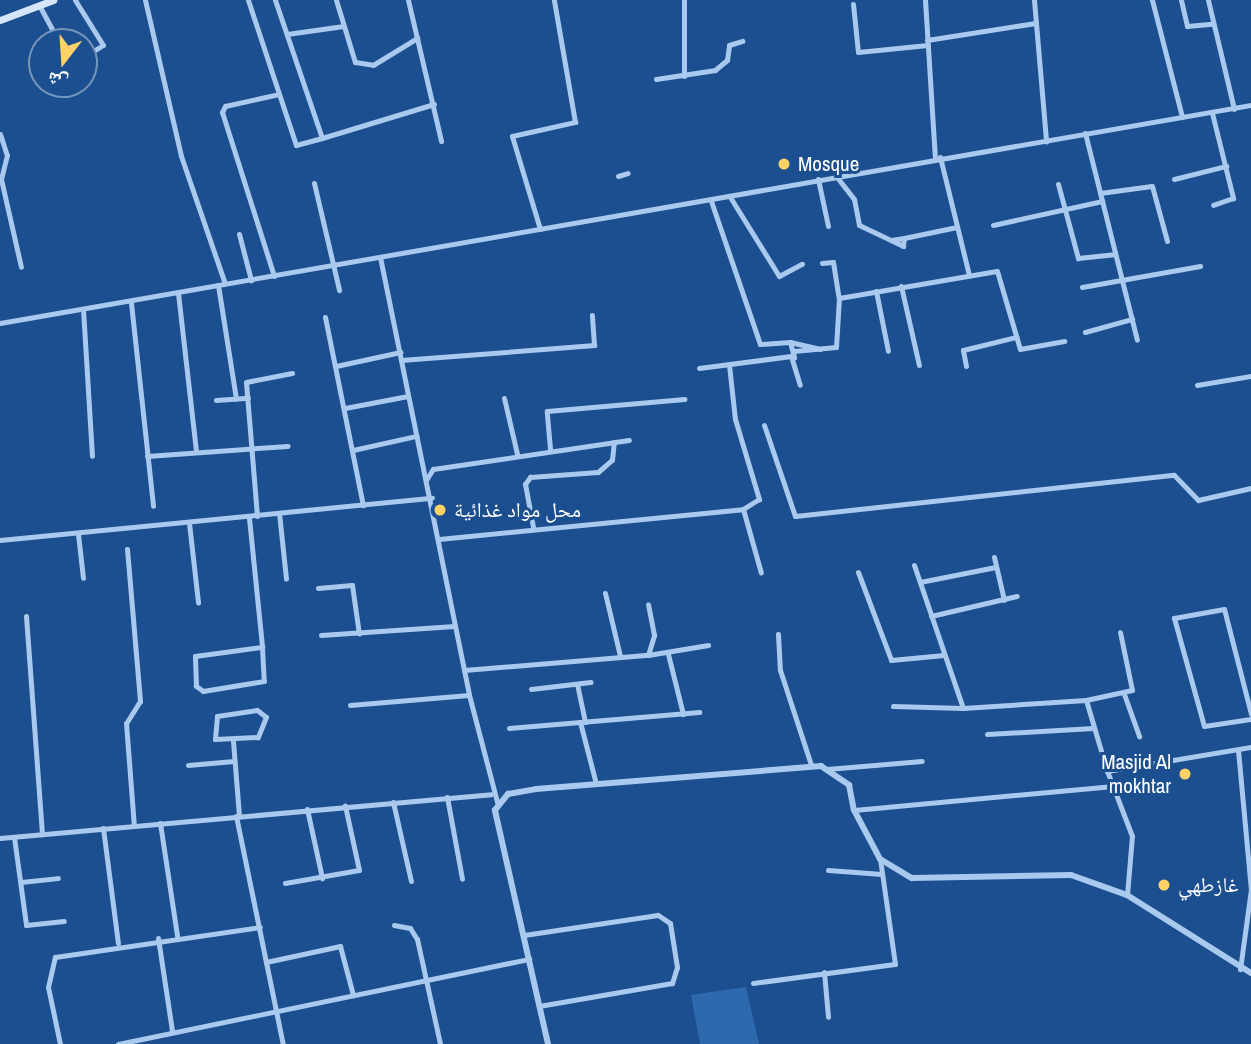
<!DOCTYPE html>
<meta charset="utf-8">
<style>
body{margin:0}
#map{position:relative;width:1251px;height:1044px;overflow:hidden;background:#1b4f8f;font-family:"Archivo Narrow","Noto Naskh Arabic",sans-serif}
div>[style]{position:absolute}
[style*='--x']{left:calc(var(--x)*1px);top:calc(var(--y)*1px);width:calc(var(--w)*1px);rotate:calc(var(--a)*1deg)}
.green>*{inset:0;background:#2e69ad}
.minor>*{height:5px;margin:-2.5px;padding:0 2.5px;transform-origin:2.5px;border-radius:2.5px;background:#a9c9ee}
.tertiary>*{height:6px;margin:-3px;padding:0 3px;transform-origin:3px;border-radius:3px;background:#a9c9ee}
.secondary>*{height:7px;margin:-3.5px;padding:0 3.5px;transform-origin:3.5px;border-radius:3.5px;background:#d6e6fa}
.dots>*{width:19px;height:19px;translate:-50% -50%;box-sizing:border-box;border:4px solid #1b4f8f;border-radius:50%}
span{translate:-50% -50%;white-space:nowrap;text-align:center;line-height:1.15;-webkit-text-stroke:6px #1b4f8f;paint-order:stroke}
.poi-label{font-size:21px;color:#fff}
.left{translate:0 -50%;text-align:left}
.right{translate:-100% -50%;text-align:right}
.north{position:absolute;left:28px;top:28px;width:70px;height:70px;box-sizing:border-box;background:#1b4f8f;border:2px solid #7695bc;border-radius:50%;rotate:197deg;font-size:19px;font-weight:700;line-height:28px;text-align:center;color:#fff}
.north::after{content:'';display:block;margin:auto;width:24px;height:32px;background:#ffd166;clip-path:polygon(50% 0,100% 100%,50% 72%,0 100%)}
</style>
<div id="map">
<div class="green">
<div style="clip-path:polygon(746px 987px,759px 1044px,700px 1044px,691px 995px)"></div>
</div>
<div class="minor">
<div style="--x:75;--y:0;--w:53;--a:58.1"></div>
<div style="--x:103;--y:45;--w:22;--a:148"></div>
<div style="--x:145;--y:0;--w:160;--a:77"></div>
<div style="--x:181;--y:156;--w:135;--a:71"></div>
<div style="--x:248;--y:0;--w:153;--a:71.7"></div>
<div style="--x:296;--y:145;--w:27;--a:-15"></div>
<div style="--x:275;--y:0;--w:146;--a:71.2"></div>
<div style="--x:322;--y:138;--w:117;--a:-16.9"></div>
<div style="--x:336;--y:0;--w:65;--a:73"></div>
<div style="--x:355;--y:62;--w:18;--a:9"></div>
<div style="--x:373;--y:65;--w:52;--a:-31.5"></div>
<div style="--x:408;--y:0;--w:145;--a:76.8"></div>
<div style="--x:925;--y:0;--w:158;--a:86.4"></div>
<div style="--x:1034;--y:0;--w:142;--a:85.1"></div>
<div style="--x:1152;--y:0;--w:121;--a:75.6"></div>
<div style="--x:1181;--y:0;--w:27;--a:77"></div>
<div style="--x:1187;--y:26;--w:25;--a:-5"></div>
<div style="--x:1208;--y:0;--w:112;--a:76.6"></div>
<div style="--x:853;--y:4;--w:48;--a:84.1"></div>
<div style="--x:858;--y:52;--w:70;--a:-5.7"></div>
<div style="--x:39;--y:5;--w:42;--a:61.6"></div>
<div style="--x:287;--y:34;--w:57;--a:-8.1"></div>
<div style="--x:927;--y:40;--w:110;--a:-8.9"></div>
<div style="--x:684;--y:76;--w:76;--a:-90"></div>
<div style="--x:656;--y:79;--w:60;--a:-8.7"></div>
<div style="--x:715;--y:70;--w:16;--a:-40"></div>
<div style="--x:727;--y:60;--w:15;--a:-82"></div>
<div style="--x:729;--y:45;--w:14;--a:-17"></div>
<div style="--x:1212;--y:113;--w:88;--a:76.1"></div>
<div style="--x:1233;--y:198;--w:21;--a:161"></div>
<div style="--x:1085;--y:133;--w:213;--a:75.9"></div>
<div style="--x:0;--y:134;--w:22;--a:72"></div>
<div style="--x:7;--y:155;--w:25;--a:104"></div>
<div style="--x:1;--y:179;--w:90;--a:77.2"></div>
<div style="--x:940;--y:157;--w:122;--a:76.2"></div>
<div style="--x:618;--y:176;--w:10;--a:-17"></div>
<div style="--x:836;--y:176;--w:29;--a:52"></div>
<div style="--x:854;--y:199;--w:26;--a:79"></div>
<div style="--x:859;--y:225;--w:49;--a:25.5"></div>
<div style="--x:903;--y:246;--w:8;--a:-83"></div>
<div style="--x:904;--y:238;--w:13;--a:171"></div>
<div style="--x:818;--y:179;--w:48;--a:78"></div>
<div style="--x:1174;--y:179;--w:54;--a:-14"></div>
<div style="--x:314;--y:183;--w:110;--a:76.8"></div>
<div style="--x:1058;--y:184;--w:77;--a:74.9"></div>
<div style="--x:1078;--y:258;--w:36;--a:-6"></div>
<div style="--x:1100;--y:193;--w:52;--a:-7.7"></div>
<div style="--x:1152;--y:186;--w:57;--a:74.7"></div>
<div style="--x:730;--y:197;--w:93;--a:58.2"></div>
<div style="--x:779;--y:276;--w:26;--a:-28"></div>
<div style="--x:711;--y:201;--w:151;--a:71.1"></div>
<div style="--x:760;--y:344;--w:30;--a:-4"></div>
<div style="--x:790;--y:342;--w:16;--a:75"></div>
<div style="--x:993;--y:225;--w:112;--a:-12.4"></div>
<div style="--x:540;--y:229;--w:97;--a:-106.8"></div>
<div style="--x:512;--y:136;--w:65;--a:-12.5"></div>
<div style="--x:575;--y:122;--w:124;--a:-99.8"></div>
<div style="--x:239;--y:234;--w:48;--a:75.4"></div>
<div style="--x:904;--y:238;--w:54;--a:-11.7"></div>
<div style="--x:380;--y:257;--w:447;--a:78.5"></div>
<div style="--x:469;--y:695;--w:111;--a:75.3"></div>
<div style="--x:822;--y:263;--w:11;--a:-5"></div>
<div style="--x:833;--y:262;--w:36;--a:81"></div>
<div style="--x:274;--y:276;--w:172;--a:-107.6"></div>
<div style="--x:222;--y:112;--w:7;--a:-63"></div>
<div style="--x:225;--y:106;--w:55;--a:-12.5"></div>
<div style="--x:218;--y:285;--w:115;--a:81"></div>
<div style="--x:901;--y:286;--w:81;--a:77.2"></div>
<div style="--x:1082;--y:287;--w:120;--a:-10.1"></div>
<div style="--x:876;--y:291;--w:61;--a:78.7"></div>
<div style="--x:178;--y:293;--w:160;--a:83.5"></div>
<div style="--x:131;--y:303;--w:204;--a:83.8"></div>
<div style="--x:83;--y:309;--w:147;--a:86.5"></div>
<div style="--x:325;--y:317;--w:192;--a:78.6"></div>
<div style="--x:0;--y:323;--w:1270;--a:-9.89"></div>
<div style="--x:1085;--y:332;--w:49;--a:-15.5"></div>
<div style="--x:790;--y:342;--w:31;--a:13"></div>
<div style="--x:794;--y:351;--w:42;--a:-5.4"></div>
<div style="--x:836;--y:347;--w:49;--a:-86.5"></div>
<div style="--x:839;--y:298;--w:160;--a:-9.7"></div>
<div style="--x:997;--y:271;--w:81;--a:73.6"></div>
<div style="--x:1020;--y:349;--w:45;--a:-10.3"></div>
<div style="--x:401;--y:360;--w:194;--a:-4.4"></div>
<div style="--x:594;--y:345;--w:30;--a:-94"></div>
<div style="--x:729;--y:365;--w:54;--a:83.7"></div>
<div style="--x:735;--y:419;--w:84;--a:73.3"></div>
<div style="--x:759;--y:499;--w:19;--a:148"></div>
<div style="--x:336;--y:366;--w:66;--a:-12.3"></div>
<div style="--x:966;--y:366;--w:16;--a:-101"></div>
<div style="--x:963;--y:350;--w:55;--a:-13.8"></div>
<div style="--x:699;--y:368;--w:93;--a:-7.4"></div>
<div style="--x:791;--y:356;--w:30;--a:73"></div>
<div style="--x:1197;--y:385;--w:55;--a:-9.5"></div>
<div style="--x:504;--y:398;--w:57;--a:76.9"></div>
<div style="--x:216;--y:400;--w:32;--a:-4"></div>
<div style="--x:345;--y:408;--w:64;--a:-10.8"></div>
<div style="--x:764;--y:425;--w:96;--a:71.2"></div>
<div style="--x:795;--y:516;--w:381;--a:-6.2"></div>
<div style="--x:1174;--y:475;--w:35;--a:46"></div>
<div style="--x:1198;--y:500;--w:54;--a:-12.8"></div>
<div style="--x:550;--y:449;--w:38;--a:-95"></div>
<div style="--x:547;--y:411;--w:138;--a:-5"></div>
<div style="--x:353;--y:450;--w:65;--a:-12.5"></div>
<div style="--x:147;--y:456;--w:141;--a:-4.1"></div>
<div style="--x:426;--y:480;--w:13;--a:-58"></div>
<div style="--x:433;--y:469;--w:198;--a:-8.4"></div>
<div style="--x:279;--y:513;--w:66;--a:83.9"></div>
<div style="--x:257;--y:516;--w:134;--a:-94.7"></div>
<div style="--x:246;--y:382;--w:47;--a:-11.1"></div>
<div style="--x:249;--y:518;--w:130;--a:84.2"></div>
<div style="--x:262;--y:647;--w:34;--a:87"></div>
<div style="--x:264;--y:681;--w:62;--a:170.7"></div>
<div style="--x:203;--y:691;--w:9;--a:-144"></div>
<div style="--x:196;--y:686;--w:30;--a:-92"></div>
<div style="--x:195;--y:656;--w:68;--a:-7.7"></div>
<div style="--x:189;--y:523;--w:80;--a:83.5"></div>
<div style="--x:533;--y:527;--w:44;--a:-100.5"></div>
<div style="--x:525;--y:484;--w:9;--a:-54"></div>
<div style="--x:530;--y:477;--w:68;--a:-4.2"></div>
<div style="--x:598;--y:472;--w:18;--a:-41"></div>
<div style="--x:612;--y:460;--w:18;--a:-84"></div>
<div style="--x:78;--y:534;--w:44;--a:83.5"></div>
<div style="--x:439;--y:539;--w:305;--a:-5.6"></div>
<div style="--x:743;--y:509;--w:66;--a:74.3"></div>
<div style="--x:0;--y:540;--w:434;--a:-5.6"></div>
<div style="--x:127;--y:549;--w:153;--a:85.1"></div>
<div style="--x:140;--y:701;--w:26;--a:122"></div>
<div style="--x:126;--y:723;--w:103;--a:85.6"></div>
<div style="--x:994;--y:557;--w:44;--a:76.9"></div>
<div style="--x:914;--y:565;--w:151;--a:71.1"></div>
<div style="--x:963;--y:708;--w:123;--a:-3.7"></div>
<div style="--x:858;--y:572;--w:94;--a:69.4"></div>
<div style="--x:891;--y:660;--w:53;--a:-5.4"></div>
<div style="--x:920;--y:582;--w:77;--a:-11.2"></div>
<div style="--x:318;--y:588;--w:34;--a:-5"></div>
<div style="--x:352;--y:585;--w:49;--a:81.9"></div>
<div style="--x:605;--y:593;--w:65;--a:76.6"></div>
<div style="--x:26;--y:616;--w:219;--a:85.8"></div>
<div style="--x:931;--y:616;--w:88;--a:-13.1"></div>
<div style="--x:778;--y:634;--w:36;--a:87"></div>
<div style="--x:780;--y:670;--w:100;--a:71.9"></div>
<div style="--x:321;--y:635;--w:134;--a:-3.8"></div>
<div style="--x:668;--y:654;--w:62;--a:76"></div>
<div style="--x:648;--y:655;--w:61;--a:-9.5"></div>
<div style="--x:464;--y:670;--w:185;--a:-4.7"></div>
<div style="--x:648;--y:655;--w:21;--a:-73"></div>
<div style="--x:654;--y:635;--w:31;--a:-101"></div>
<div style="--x:577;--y:684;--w:39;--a:78"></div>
<div style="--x:531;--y:689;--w:60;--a:-6.7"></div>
<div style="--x:1124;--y:694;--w:45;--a:70.3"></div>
<div style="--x:350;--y:705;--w:119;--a:-4.8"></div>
<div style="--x:893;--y:706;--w:70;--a:1.6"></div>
<div style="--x:257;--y:710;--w:11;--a:38"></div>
<div style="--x:266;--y:717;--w:22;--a:112"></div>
<div style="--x:258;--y:737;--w:43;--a:177.3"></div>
<div style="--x:215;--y:739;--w:23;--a:-85"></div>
<div style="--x:217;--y:716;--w:40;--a:-8.5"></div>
<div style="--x:1251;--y:714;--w:108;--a:-104.4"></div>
<div style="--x:1224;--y:609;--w:51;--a:169.8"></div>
<div style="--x:1174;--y:618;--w:112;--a:74.5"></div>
<div style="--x:1204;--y:726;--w:48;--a:-8.5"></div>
<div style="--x:580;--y:722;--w:64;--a:75.5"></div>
<div style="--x:509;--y:728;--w:191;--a:-4.8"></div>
<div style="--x:987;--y:734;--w:106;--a:-3.2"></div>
<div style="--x:233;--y:741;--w:75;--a:85.4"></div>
<div style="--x:1238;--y:750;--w:140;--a:84.7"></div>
<div style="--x:1251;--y:889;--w:81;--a:97.8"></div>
<div style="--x:188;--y:765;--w:46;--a:-5"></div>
<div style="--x:827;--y:769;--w:95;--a:-4.8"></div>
<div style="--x:1107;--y:771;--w:74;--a:-106.5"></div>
<div style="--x:1086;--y:700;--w:47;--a:-12.3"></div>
<div style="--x:1132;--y:690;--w:59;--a:-101.7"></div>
<div style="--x:447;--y:797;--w:83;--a:79.6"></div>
<div style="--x:393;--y:802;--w:81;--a:77.2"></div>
<div style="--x:307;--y:809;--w:71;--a:77.7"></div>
<div style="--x:854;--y:810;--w:258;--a:-5.3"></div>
<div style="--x:236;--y:816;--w:233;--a:78.4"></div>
<div style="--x:160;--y:823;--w:114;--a:81.4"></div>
<div style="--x:103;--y:828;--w:116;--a:82.6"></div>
<div style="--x:14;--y:837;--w:89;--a:82.2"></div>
<div style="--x:26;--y:925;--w:38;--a:-6"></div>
<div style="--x:0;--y:838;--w:493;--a:-5.1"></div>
<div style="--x:828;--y:870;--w:54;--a:4.2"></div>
<div style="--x:21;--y:882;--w:37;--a:-6"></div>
<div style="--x:285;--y:883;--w:75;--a:-10"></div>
<div style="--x:359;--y:870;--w:66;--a:-102.3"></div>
<div style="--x:1127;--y:895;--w:59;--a:-85.2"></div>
<div style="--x:1132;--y:836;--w:70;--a:-111"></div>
<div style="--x:1107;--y:771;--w:146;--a:-9.5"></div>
<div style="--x:394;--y:925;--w:16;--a:11"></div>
<div style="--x:410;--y:928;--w:13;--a:58"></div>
<div style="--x:417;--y:939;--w:107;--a:77.6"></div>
<div style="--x:524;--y:935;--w:135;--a:-8.5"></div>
<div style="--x:658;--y:915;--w:14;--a:34"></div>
<div style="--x:670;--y:923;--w:45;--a:81"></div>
<div style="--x:677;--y:967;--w:17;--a:107"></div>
<div style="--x:672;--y:983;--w:135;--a:170.2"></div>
<div style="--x:158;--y:938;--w:94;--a:81.4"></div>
<div style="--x:266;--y:962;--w:76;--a:-12.2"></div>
<div style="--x:340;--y:946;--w:51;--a:75.1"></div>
<div style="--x:824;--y:972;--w:45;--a:84.9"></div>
<div style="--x:753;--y:983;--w:143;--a:-7.6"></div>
<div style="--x:895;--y:964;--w:106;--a:-98.1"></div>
<div style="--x:60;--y:1044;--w:58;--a:-101.9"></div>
<div style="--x:48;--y:987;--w:31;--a:-77"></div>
<div style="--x:55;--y:957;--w:207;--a:-8.3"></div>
<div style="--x:118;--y:1044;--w:420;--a:-11.7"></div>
</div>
<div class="tertiary">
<div style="--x:548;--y:1044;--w:240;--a:-102.8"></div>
<div style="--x:495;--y:810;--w:21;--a:-51"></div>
<div style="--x:508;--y:794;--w:28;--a:-10"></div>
<div style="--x:536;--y:789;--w:286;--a:-4.6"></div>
<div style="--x:821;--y:766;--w:34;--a:34"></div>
<div style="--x:849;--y:785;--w:25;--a:79"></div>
<div style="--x:854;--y:810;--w:55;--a:62"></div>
<div style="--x:880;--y:859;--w:37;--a:31"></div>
<div style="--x:912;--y:878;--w:159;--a:-1.1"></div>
<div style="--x:1071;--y:875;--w:59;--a:19.7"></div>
<div style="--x:1127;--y:895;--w:146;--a:32.2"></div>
</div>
<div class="secondary">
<div style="--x:0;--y:20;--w:57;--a:-20.7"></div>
</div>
<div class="dots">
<div style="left:784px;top:164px;background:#ffd166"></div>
<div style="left:440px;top:510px;background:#ffd166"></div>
<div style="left:1185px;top:774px;background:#ffd166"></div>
<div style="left:1164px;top:885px;background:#ffd166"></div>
</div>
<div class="poi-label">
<span class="left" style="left:798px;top:164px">Mosque</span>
<span class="left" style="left:454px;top:510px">محل مواد غذائية</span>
<span class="right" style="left:1171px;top:774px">Masjid Al<br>mokhtar</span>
<span class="left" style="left:1178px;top:885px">غازطهي</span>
</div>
<div class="north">ش</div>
</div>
